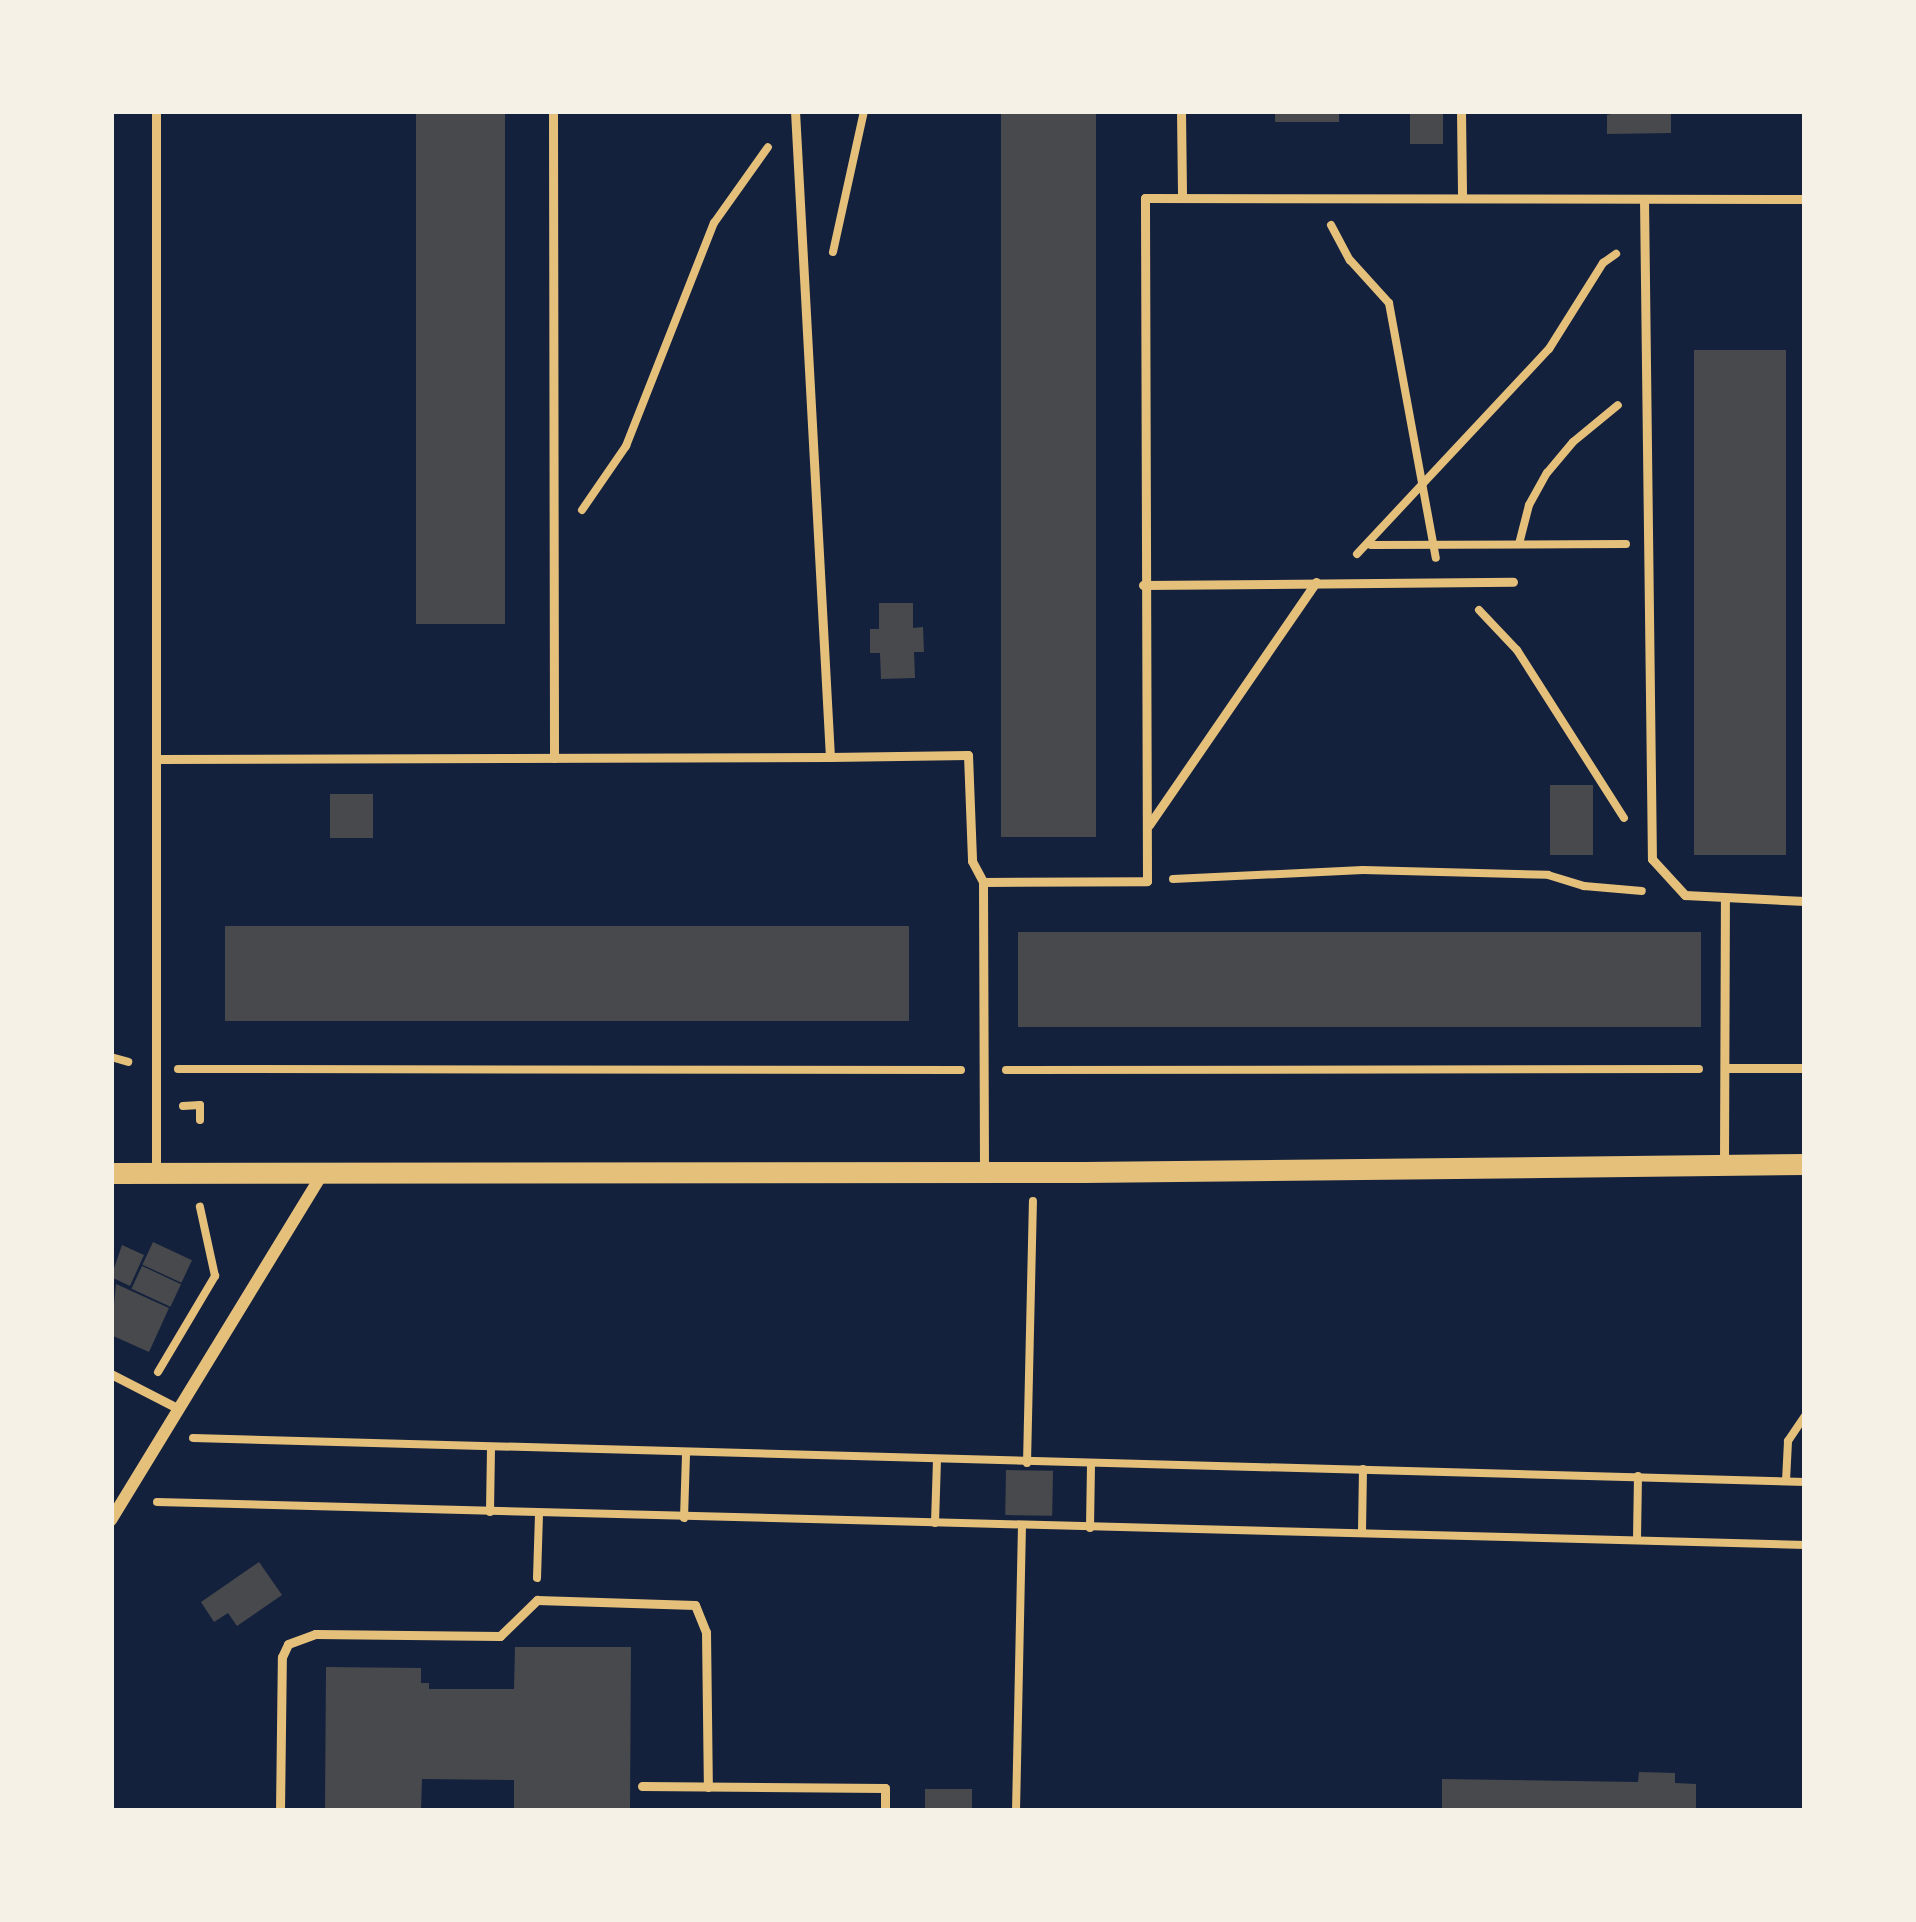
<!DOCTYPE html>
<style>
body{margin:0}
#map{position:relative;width:1916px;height:1922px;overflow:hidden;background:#14213d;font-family:"Open Sans",sans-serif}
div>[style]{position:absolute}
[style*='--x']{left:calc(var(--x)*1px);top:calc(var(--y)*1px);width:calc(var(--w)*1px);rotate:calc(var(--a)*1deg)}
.building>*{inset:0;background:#48494c;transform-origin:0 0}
.path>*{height:8px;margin:-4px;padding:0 4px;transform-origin:4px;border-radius:4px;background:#e5c07b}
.service>*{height:9px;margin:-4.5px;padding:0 4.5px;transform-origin:4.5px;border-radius:4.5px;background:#e5c07b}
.minor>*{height:12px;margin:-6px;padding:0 6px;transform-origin:6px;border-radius:6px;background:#e5c07b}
.tertiary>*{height:21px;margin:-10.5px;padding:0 10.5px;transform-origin:10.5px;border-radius:10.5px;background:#e5c07b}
span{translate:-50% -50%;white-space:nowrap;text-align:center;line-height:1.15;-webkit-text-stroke:12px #f6f1e7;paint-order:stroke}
.frame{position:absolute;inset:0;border:114px solid #f6f1e7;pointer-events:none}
</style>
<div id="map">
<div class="building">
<div style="left:416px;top:111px;width:89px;height:513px"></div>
<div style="left:1001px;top:111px;width:95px;height:726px"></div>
<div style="left:1275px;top:111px;width:64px;height:11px"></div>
<div style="left:1410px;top:111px;width:33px;height:33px"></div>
<div style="clip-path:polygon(1624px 111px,1671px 111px,1671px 133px,1607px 134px,1607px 115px)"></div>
<div style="left:1786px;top:350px;width:505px;height:92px;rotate:90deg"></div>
<div style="clip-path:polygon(879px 603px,913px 603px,913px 628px,923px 627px,924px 652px,914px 652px,915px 678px,881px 679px,880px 653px,870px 653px,870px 629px,879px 629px)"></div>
<div style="left:1550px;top:785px;width:43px;height:70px"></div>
<div style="left:373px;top:794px;width:44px;height:43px;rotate:90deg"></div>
<div style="left:225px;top:926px;width:684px;height:95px"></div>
<div style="left:1018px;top:932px;width:683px;height:95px"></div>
<div style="left:153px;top:1242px;width:43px;height:25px;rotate:25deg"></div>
<div style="clip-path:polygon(122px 1245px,144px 1255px,130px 1286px,111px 1277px)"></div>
<div style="left:142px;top:1266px;width:43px;height:25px;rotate:25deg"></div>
<div style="clip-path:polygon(116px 1284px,169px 1308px,149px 1352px,111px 1335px)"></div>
<div style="left:1006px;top:1470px;width:47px;height:45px;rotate:1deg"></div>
<div style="clip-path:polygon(259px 1562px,282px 1595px,237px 1626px,228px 1613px,214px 1622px,201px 1602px)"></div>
<div style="clip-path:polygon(515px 1647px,631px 1647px,630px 1811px,514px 1811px,514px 1780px,422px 1779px,421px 1811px,325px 1811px,326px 1667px,421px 1668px,421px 1683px,429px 1683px,429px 1689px,514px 1689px)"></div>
<div style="clip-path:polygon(1639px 1772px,1675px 1773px,1675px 1783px,1696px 1784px,1696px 1811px,1442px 1811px,1442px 1779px,1638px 1782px)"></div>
<div style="left:925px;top:1789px;width:47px;height:22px"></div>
</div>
<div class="path">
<div style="--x:1331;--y:225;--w:40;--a:62"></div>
<div style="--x:1350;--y:260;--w:58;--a:47.8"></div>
<div style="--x:1389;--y:303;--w:259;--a:79.6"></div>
<div style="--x:833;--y:252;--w:144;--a:-77.6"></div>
<div style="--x:582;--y:510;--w:78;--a:-55.5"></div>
<div style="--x:626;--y:446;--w:240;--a:-68.5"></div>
<div style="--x:714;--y:223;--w:93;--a:-54.6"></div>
<div style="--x:1519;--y:544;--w:40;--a:-75.6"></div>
<div style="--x:1529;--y:505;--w:37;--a:-61"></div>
<div style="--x:1547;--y:473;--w:40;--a:-50"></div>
<div style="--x:1573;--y:442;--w:58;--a:-39.4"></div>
<div style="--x:1371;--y:545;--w:255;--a:-0.2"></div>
<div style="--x:1357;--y:554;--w:281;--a:-46.9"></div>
<div style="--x:1549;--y:349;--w:102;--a:-57.9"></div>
<div style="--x:1603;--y:263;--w:16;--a:-35"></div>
<div style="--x:1479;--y:610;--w:55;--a:46.5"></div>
<div style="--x:1517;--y:650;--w:199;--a:57.5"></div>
<div style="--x:1173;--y:879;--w:190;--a:-2.7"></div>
<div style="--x:1363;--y:870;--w:185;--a:1.5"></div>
<div style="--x:1548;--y:875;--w:38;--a:17"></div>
<div style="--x:1584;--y:886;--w:58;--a:4.9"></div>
<div style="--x:111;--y:1057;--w:18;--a:16"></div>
<div style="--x:178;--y:1069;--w:783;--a:0.07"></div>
<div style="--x:1006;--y:1070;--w:693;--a:-0.08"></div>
<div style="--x:183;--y:1106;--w:17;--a:-3"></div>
<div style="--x:200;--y:1105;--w:15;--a:90"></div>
<div style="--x:158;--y:1372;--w:112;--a:-59.3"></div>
<div style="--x:215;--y:1276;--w:71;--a:-102.3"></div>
<div style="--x:193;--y:1438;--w:1613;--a:1.56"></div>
<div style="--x:1027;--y:1463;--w:262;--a:-88.7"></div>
<div style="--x:1786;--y:1481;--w:40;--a:-87.1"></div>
<div style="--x:1788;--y:1441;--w:30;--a:-56"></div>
<div style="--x:157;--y:1502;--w:1649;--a:1.49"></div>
<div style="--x:490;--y:1512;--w:63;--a:-89.1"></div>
<div style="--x:684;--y:1518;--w:64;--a:-88.2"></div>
<div style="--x:935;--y:1523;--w:63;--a:-88.2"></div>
<div style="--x:1090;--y:1528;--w:63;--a:-89.1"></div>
<div style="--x:1362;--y:1532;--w:63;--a:-89.1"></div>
<div style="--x:1637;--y:1539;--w:63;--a:-89.1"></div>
<div style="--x:537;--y:1578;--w:65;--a:-88.2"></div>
<div style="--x:1016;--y:1811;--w:284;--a:-88.8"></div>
</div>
<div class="service">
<div style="--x:156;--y:111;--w:1061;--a:90"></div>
<div style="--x:553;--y:111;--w:647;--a:89.91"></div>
<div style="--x:795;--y:111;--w:647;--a:86.9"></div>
<div style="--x:830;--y:757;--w:138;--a:-0.8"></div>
<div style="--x:968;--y:755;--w:106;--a:87.8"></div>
<div style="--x:972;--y:861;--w:24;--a:62"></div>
<div style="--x:983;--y:882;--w:291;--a:89.8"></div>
<div style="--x:1181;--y:111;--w:86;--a:89.3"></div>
<div style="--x:1461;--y:111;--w:87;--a:89.3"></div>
<div style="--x:1644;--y:199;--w:660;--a:89.31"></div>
<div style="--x:1652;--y:859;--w:49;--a:47.5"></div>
<div style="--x:1685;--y:895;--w:120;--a:2.9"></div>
<div style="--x:1143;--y:585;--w:370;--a:-0.5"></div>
<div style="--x:159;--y:759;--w:671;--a:-0.17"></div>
<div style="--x:1149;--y:825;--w:295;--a:-55.5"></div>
<div style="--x:983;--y:882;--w:164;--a:-0.3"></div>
<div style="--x:1147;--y:881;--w:683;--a:-90.17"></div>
<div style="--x:1145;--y:198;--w:660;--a:0.09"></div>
<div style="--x:1725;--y:1068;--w:80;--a:0"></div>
<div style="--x:1724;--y:1165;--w:264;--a:-89.8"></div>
<div style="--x:111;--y:1374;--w:76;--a:27.2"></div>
<div style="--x:642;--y:1786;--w:243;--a:0.5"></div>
<div style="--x:885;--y:1788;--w:23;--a:90"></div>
<div style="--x:280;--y:1811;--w:154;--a:-89.3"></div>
<div style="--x:282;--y:1657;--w:14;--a:-65"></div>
<div style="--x:288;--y:1644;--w:29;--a:-20"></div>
<div style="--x:315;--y:1634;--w:185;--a:0.6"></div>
<div style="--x:500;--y:1636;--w:52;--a:-44.2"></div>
<div style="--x:537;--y:1600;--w:158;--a:1.8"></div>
<div style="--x:695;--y:1605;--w:29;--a:68"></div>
<div style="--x:706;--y:1632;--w:155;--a:89.3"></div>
</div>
<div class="minor">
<div style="--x:111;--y:1520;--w:405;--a:-58.6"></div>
</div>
<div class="tertiary">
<div style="--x:111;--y:1173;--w:972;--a:-0.06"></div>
<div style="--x:1083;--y:1172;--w:722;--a:-0.63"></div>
</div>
<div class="frame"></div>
</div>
